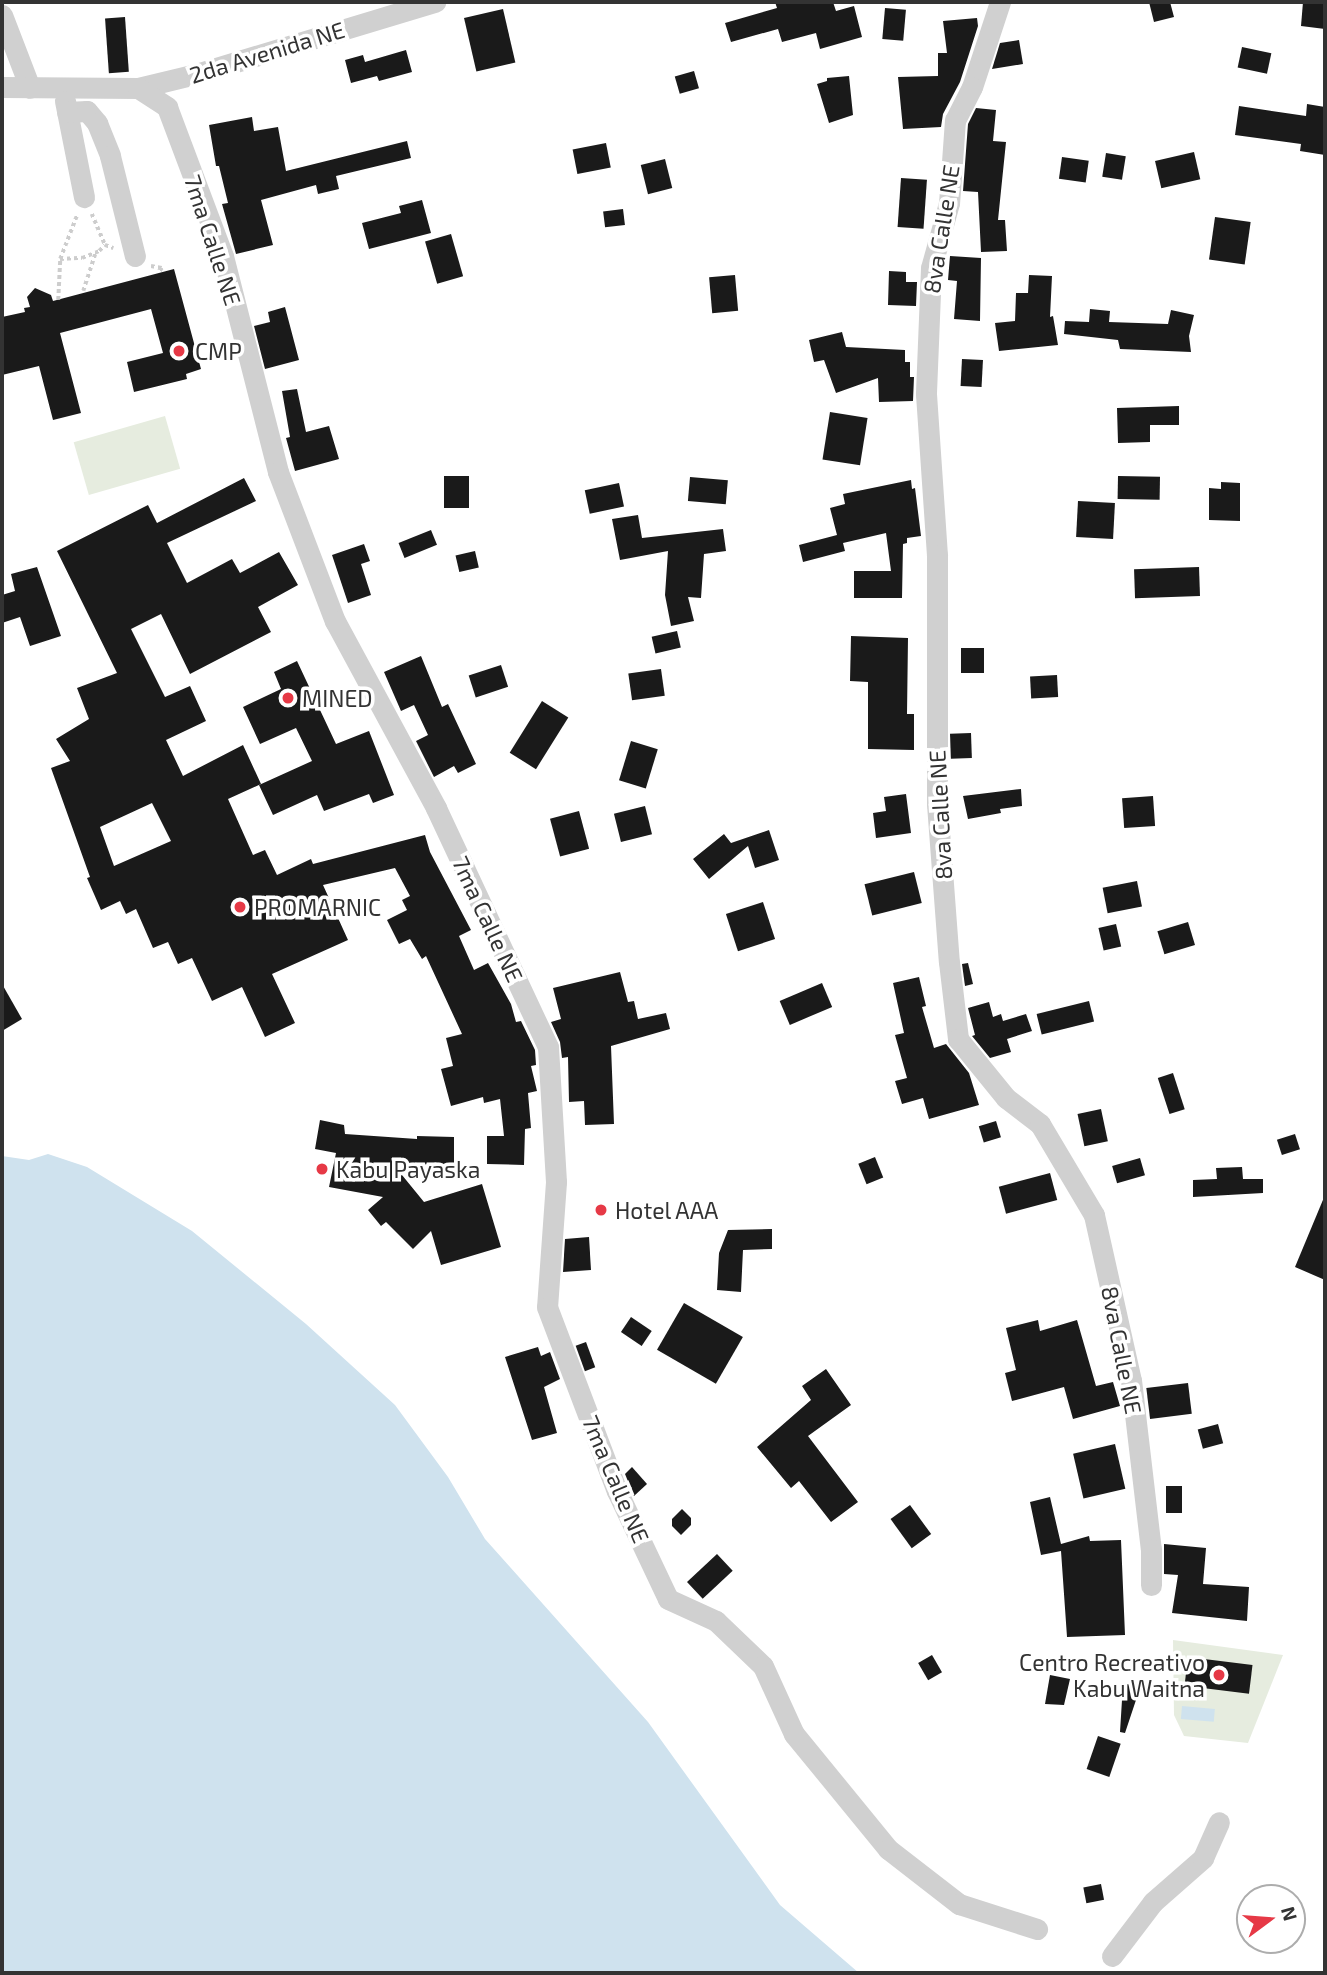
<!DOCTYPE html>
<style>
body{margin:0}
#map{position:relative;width:1327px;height:1975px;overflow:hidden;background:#fff;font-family:"Exo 2",sans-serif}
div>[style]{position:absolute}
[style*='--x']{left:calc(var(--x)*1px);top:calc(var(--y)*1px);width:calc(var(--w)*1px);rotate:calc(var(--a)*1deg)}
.green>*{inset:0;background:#e6ecdf;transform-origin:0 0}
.water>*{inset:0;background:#cfe2ee;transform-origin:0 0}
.building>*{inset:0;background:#1a1a1a;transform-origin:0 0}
.path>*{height:3.5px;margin-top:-1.75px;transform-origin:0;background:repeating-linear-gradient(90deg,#cdcdcd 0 3.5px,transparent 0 7px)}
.minor>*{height:21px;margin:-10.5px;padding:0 10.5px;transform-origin:10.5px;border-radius:10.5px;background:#d0d0d0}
.dots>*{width:19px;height:19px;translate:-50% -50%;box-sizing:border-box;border:4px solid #fff;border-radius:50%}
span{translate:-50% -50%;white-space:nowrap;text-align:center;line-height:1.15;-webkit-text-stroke:7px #fff;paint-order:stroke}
.street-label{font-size:23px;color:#333}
.poi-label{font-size:23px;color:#333}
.left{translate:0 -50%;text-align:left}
.right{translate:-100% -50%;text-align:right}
.frame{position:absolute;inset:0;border:4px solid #333;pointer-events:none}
.north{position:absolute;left:1236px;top:1884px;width:70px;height:70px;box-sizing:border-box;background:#fff;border:2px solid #adadad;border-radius:50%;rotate:74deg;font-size:19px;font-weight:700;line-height:28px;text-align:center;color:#333}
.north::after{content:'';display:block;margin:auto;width:24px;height:32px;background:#e63946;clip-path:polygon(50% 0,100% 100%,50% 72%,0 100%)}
</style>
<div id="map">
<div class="green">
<div style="left:165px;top:416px;width:55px;height:95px;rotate:74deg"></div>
<div style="clip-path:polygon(1173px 1640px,1283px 1655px,1248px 1743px,1184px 1736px,1174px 1715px)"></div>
</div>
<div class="water">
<div style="clip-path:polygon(48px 1154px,87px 1167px,192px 1231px,306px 1324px,395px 1405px,448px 1477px,485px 1539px,648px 1722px,780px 1905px,859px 1973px,2px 1973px,2px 1156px,29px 1160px)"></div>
<div style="left:1182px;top:1706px;width:33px;height:13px;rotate:5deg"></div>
</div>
<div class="building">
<div style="clip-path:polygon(775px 2px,833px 2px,836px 11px,854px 6px,862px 37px,820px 49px,816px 33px,782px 42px,778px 29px,731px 42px,725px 23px,777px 8px)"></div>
<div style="clip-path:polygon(1149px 2px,1170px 2px,1174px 17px,1154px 22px)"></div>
<div style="clip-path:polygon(1303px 2px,1325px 2px,1325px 29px,1301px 26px)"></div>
<div style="left:885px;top:8px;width:21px;height:31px;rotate:5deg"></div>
<div style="left:503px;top:9px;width:55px;height:40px;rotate:77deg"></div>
<div style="left:125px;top:17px;width:55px;height:20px;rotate:86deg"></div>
<div style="clip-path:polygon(977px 18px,978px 26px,960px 82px,943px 114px,941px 127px,903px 129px,898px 77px,938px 76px,938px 53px,947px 53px,943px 21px)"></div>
<div style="clip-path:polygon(1019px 40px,1023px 64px,992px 69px,1000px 43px)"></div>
<div style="left:1242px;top:47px;width:30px;height:21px;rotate:12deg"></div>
<div style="clip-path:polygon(406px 50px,412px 72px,379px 81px,377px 76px,351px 83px,345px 60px,363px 55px,365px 62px)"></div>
<div style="left:694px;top:71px;width:18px;height:20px;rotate:74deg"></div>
<div style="clip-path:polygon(849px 76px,853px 115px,829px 123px,817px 84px,827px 81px,827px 78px)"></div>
<div style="clip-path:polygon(1307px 104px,1325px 107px,1325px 155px,1300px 151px,1301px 144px,1235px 135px,1239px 106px,1306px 116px)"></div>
<div style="clip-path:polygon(976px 108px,996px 110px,993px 141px,1006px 142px,998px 220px,1005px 220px,1007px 251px,981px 252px,978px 192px,963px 191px,968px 124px)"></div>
<div style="clip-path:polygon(252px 117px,254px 131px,278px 127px,286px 171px,407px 141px,411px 158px,336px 176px,339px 189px,318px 194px,316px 185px,261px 200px,273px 245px,236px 254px,222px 204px,228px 203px,219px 166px,216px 166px,209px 125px)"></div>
<div style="left:606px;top:143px;width:25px;height:34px;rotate:79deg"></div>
<div style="left:1194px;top:152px;width:28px;height:40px;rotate:77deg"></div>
<div style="left:1106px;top:153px;width:20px;height:24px;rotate:9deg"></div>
<div style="left:1062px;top:157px;width:27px;height:22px;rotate:8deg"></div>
<div style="left:665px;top:159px;width:30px;height:25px;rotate:76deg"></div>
<div style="left:901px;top:178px;width:26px;height:49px;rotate:4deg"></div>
<div style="clip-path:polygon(422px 200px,431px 233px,369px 249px,362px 223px,401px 213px,399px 206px)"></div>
<div style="left:623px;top:209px;width:16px;height:20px;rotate:83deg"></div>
<div style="left:1215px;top:217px;width:36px;height:43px;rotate:8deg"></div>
<div style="left:451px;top:234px;width:44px;height:27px;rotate:74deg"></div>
<div style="clip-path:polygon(950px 256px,981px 258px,980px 321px,954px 319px,957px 281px,948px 280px)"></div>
<div style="clip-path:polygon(174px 269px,201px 369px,186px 374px,187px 379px,134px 392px,127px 362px,163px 353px,151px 309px,60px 333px,81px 413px,53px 420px,39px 366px,2px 375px,2px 317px,25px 312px,24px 308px,30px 307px,27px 297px,35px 288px,51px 295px,53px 301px)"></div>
<div style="clip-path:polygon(889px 271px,906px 272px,906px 282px,917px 282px,916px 306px,888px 305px)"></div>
<div style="left:735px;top:275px;width:36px;height:26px;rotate:85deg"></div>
<div style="clip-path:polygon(1029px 275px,1052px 276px,1050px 317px,1053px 316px,1058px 345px,999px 351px,995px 323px,1015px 321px,1016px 293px,1028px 293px)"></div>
<div style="clip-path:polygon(285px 307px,299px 360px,265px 369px,254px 326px,270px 322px,268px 312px)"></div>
<div style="clip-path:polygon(1090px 309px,1110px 311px,1109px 322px,1168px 324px,1171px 310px,1194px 315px,1189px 336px,1191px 352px,1120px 349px,1118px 340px,1064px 334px,1065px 321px,1089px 322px)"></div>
<div style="clip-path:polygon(842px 332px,846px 347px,905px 350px,905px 362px,910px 362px,910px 377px,914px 377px,913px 401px,879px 402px,878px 378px,836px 393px,824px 360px,814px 362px,809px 340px)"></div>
<div style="left:962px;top:359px;width:21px;height:27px;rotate:3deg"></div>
<div style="clip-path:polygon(297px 389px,306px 432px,329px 426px,339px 459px,295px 471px,286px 438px,290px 437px,282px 391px)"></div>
<div style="clip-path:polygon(1179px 406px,1179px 425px,1150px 425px,1150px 442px,1118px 443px,1117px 408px)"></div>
<div style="left:830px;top:412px;width:38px;height:48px;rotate:9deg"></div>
<div style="left:444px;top:476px;width:25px;height:32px"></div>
<div style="left:1118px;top:476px;width:42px;height:23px;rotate:1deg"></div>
<div style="left:690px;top:477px;width:38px;height:24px;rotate:5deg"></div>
<div style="clip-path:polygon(evenodd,244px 478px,256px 501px,167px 543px,187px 583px,232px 559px,240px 573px,279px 552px,298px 585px,258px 607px,271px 632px,190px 674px,161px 614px,131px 629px,165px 697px,190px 686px,206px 721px,166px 740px,183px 776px,243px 745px,261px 784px,228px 799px,253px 855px,265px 850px,277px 875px,311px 859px,313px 864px,425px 835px,430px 852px,471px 930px,459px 936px,474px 970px,488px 963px,511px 1004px,516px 1022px,521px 1021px,535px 1050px,536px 1065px,531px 1066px,537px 1091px,528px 1093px,531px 1128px,525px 1129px,524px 1165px,487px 1164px,487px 1136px,504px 1136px,500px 1099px,484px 1103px,483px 1097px,451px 1106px,441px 1069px,453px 1066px,446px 1038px,462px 1034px,426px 956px,422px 959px,410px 939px,399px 944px,387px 920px,407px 910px,402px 900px,410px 896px,395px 868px,323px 885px,348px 940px,272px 974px,295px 1023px,265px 1037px,242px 987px,212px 1001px,192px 958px,178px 964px,168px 942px,153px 948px,136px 909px,126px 914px,120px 901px,101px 910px,87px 878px,90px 877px,51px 768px,70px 761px,56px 739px,89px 719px,77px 688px,117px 673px,57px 551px,148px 505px,157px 523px,244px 478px,152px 803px,171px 841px,114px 866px,100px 827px,152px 803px)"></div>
<div style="clip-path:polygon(911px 480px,912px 489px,915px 488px,921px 536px,907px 538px,907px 543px,903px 544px,902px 598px,854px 598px,854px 571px,891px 571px,886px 533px,843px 543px,845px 551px,803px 562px,799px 545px,837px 535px,830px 508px,845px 504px,843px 494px)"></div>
<div style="clip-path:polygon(1221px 482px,1240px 483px,1240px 521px,1209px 520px,1209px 488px,1221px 489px)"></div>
<div style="left:619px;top:483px;width:24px;height:35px;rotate:78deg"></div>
<div style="left:1078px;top:501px;width:37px;height:36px;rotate:3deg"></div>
<div style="clip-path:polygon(638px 515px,642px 538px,723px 529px,726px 551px,704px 554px,701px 598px,688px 597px,694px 621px,671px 626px,665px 595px,668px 551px,620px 560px,612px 519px)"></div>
<div style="left:431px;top:530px;width:16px;height:35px;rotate:68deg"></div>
<div style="clip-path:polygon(364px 544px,370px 561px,361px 564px,371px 595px,348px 603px,332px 555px)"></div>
<div style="left:475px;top:551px;width:17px;height:20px;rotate:77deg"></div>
<div style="clip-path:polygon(37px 567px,61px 636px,30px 646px,20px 617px,2px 623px,2px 595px,15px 591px,11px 574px)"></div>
<div style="left:1199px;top:567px;width:29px;height:65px;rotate:88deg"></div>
<div style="left:677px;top:631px;width:17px;height:26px;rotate:77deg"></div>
<div style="clip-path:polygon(851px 636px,908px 638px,907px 714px,914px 714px,914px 750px,868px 749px,868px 682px,850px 681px)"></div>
<div style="left:961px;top:648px;width:23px;height:25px"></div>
<div style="clip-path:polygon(421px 656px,442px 707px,448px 704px,476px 764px,458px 773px,454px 766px,434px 777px,416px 741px,428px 735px,414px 705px,401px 711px,384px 672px)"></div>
<div style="clip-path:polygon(297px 661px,336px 744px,369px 731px,394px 795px,373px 803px,369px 794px,324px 811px,317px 795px,273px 815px,259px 785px,312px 761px,296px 728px,260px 744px,243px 707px,281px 689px,274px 672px)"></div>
<div style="left:501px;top:665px;width:23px;height:34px;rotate:72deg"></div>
<div style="left:661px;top:669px;width:27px;height:33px;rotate:82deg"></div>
<div style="left:1057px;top:675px;width:22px;height:27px;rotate:87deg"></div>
<div style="left:542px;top:701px;width:31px;height:61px;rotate:32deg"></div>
<div style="left:971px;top:733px;width:25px;height:21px;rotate:88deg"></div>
<div style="left:631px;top:741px;width:28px;height:41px;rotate:17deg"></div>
<div style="clip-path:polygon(1021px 789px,1022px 806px,1000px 809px,1001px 813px,968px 819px,963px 796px)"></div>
<div style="clip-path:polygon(906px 794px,911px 833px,876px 838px,873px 813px,886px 811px,884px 797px)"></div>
<div style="left:1153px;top:796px;width:30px;height:31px;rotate:86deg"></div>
<div style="left:645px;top:806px;width:29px;height:32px;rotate:76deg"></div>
<div style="left:579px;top:811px;width:39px;height:30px;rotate:75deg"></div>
<div style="clip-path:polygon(769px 830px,779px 860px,755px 868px,748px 846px,709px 879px,693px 859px,724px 834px,731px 843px)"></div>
<div style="left:914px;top:872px;width:32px;height:51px;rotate:76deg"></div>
<div style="left:1137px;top:881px;width:26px;height:35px;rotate:79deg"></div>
<div style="left:763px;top:902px;width:39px;height:39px;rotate:72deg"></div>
<div style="left:1188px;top:922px;width:24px;height:32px;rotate:73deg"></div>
<div style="left:1116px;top:924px;width:23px;height:18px;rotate:77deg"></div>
<div style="clip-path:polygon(968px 963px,973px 984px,965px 986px,962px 964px)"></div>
<div style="clip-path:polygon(620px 972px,628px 1002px,634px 1001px,638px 1019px,666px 1013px,670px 1029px,611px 1046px,614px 1124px,585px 1125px,584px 1101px,569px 1102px,568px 1057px,562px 1058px,560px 1042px,551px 1022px,561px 1019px,553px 988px)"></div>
<div style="clip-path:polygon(919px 977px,926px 1006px,922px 1007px,934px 1048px,946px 1044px,969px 1073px,979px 1105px,929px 1119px,923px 1098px,902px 1104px,895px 1081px,907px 1078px,895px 1035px,904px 1033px,893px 983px)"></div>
<div style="left:822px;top:983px;width:26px;height:46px;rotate:67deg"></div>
<div style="clip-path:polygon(2px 984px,22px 1019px,2px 1031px)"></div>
<div style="left:1089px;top:1001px;width:21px;height:54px;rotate:76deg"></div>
<div style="clip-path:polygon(989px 1002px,993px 1017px,1001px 1014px,1003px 1021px,1026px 1014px,1032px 1031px,1007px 1039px,1011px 1052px,990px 1058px,972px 1036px,975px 1035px,968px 1008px)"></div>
<div style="left:1173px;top:1073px;width:38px;height:16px;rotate:72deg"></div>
<div style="left:1101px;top:1109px;width:33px;height:24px;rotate:78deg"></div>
<div style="clip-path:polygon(320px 1120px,344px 1125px,345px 1134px,417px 1139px,417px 1136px,454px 1137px,454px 1165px,393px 1164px,424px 1202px,482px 1184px,501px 1247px,441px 1265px,431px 1231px,413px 1249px,386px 1222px,381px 1226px,368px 1210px,383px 1197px,329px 1187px,336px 1153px,315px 1149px)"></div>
<div style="left:996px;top:1121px;width:17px;height:18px;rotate:73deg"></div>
<div style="left:1295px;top:1134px;width:16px;height:19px;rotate:72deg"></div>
<div style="left:875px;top:1157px;width:22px;height:18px;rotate:68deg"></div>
<div style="left:1140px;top:1158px;width:18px;height:29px;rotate:74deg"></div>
<div style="clip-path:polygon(1242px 1167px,1243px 1179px,1263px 1179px,1263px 1193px,1193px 1197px,1193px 1180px,1217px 1179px,1216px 1168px)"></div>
<div style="left:1050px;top:1173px;width:28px;height:53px;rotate:75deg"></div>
<div style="clip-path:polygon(1325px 1195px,1325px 1280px,1295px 1267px)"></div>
<div style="clip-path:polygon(772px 1229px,772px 1249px,743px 1250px,741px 1292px,717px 1290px,719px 1253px,728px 1230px)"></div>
<div style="clip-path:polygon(589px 1237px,591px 1270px,563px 1272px,565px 1239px)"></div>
<div style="left:684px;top:1303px;width:68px;height:54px;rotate:30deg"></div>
<div style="left:631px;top:1317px;width:25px;height:18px;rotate:34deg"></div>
<div style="clip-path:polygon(1038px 1320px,1040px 1331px,1077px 1320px,1096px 1386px,1113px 1382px,1120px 1406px,1073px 1419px,1064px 1387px,1012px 1401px,1005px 1373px,1016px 1370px,1006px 1328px)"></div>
<div style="left:586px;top:1342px;width:27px;height:11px;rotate:70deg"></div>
<div style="clip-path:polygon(538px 1347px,541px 1356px,550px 1352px,560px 1379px,544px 1387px,557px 1433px,532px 1440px,505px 1357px)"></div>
<div style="clip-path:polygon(826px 1369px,851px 1405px,808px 1436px,858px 1502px,831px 1522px,799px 1481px,791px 1488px,757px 1447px,811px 1400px,802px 1386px)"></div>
<div style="left:1188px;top:1383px;width:31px;height:42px;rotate:83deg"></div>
<div style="left:1218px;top:1424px;width:20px;height:21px;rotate:75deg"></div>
<div style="left:1115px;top:1444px;width:46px;height:43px;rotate:77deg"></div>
<div style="clip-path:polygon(632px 1467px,647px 1484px,634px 1496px,625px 1474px)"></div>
<div style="left:1166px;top:1486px;width:16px;height:27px"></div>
<div style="clip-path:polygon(1050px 1497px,1061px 1544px,1089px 1536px,1090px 1541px,1121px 1540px,1125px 1635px,1067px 1637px,1061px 1551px,1041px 1555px,1030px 1502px)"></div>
<div style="left:910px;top:1505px;width:36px;height:24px;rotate:54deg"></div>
<div style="clip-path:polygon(682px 1509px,691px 1518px,691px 1525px,681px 1535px,672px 1526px,672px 1519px)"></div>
<div style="clip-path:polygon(1164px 1544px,1206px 1548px,1203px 1584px,1249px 1587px,1247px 1621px,1172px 1613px,1178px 1575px,1164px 1574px)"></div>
<div style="left:717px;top:1554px;width:23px;height:41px;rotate:47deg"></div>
<div style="left:932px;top:1655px;width:20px;height:16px;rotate:60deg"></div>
<div style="left:1188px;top:1657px;width:65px;height:29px;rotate:7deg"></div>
<div style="clip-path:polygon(1050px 1675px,1070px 1679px,1064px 1705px,1045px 1704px)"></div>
<div style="clip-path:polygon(1123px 1684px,1141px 1685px,1125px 1733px,1120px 1732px)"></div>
<div style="left:1098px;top:1736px;width:24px;height:35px;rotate:19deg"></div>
<div style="left:1101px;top:1884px;width:16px;height:18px;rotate:79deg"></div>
</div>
<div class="path">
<div style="--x:92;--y:214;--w:34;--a:67"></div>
<div style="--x:105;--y:245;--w:9;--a:21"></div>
<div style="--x:60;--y:259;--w:22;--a:-3"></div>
<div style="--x:82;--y:258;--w:18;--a:-22"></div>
<div style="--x:99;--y:251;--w:8;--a:-45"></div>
<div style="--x:151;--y:266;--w:11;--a:10"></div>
<div style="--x:162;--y:268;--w:6;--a:121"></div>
<div style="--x:83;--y:291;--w:40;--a:-72"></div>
<div style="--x:58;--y:300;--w:41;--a:-87.2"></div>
<div style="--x:60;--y:259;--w:47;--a:-68.9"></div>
</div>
<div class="minor">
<div style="--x:1000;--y:2;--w:89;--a:108.2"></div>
<div style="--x:972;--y:87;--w:37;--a:117"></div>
<div style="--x:955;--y:120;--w:83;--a:94.1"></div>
<div style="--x:949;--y:203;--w:67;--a:105.5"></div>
<div style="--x:931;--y:268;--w:126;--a:92.3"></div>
<div style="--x:926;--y:394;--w:161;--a:86.1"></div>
<div style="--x:937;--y:555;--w:249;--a:90"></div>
<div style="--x:937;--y:804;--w:158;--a:85.7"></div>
<div style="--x:949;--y:962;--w:78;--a:83.3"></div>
<div style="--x:958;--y:1039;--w:76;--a:50.9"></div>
<div style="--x:1006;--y:1098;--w:43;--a:37.4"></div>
<div style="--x:1040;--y:1124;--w:106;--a:59.3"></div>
<div style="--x:1094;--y:1215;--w:169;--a:77.4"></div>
<div style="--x:1131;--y:1380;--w:170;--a:83.3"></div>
<div style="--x:1151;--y:1549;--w:36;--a:90"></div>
<div style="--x:2;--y:15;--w:78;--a:69"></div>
<div style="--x:2;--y:87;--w:136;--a:0.4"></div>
<div style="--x:138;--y:88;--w:60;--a:-13.6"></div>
<div style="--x:196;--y:74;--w:250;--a:-16.8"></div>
<div style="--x:138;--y:88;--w:35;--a:33"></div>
<div style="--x:167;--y:107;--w:159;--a:69.4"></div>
<div style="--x:223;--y:256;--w:223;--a:75.7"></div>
<div style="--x:278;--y:472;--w:160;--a:69.1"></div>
<div style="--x:335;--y:621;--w:213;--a:61.6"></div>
<div style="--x:436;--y:808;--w:264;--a:64.9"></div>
<div style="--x:548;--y:1047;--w:135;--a:86.6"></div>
<div style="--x:556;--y:1182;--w:125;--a:94.1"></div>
<div style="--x:547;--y:1307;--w:197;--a:69.2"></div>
<div style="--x:617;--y:1491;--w:119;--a:64.7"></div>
<div style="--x:668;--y:1599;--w:53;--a:24.6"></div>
<div style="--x:716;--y:1621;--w:65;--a:43.8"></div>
<div style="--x:763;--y:1666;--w:75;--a:65.5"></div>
<div style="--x:794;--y:1734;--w:149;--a:50.7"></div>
<div style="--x:888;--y:1849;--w:90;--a:37.8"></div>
<div style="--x:959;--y:1904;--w:82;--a:17.8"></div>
<div style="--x:65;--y:101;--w:98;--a:78.8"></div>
<div style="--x:67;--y:112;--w:20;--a:-3"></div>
<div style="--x:87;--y:111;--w:16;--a:50"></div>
<div style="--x:97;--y:123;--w:35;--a:68"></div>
<div style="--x:110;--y:156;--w:103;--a:76"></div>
<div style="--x:1112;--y:1956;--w:68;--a:-52.8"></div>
<div style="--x:1153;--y:1902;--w:67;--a:-41.3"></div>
<div style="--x:1203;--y:1858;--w:39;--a:-66"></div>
</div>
<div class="dots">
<div style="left:179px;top:351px;background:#e63946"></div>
<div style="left:288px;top:698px;background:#e63946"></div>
<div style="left:240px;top:907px;background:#e63946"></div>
<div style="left:322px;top:1169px;background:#e63946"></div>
<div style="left:601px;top:1210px;background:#e63946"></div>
<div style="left:1219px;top:1675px;background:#e63946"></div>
</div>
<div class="street-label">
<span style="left:267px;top:52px;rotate:-17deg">2da Avenida NE</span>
<span style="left:941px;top:229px;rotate:-81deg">8va Calle NE</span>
<span style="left:213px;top:240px;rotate:72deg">7ma Calle NE</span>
<span style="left:940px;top:815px;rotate:-93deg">8va Calle NE</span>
<span style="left:488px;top:919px;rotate:65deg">7ma Calle NE</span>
<span style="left:1122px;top:1350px;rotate:79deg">8va Calle NE</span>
<span style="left:616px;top:1479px;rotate:67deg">7ma Calle NE</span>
</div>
<div class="poi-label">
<span class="left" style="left:195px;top:351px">CMP</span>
<span class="left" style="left:302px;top:698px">MINED</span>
<span class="left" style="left:254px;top:907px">PROMARNIC</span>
<span class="left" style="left:336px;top:1169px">Kabu Payaska</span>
<span class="left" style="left:615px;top:1210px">Hotel AAA</span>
<span class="right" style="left:1205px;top:1675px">Centro Recreativo<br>Kabu Waitna</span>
</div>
<div class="frame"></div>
<div class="north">N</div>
</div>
